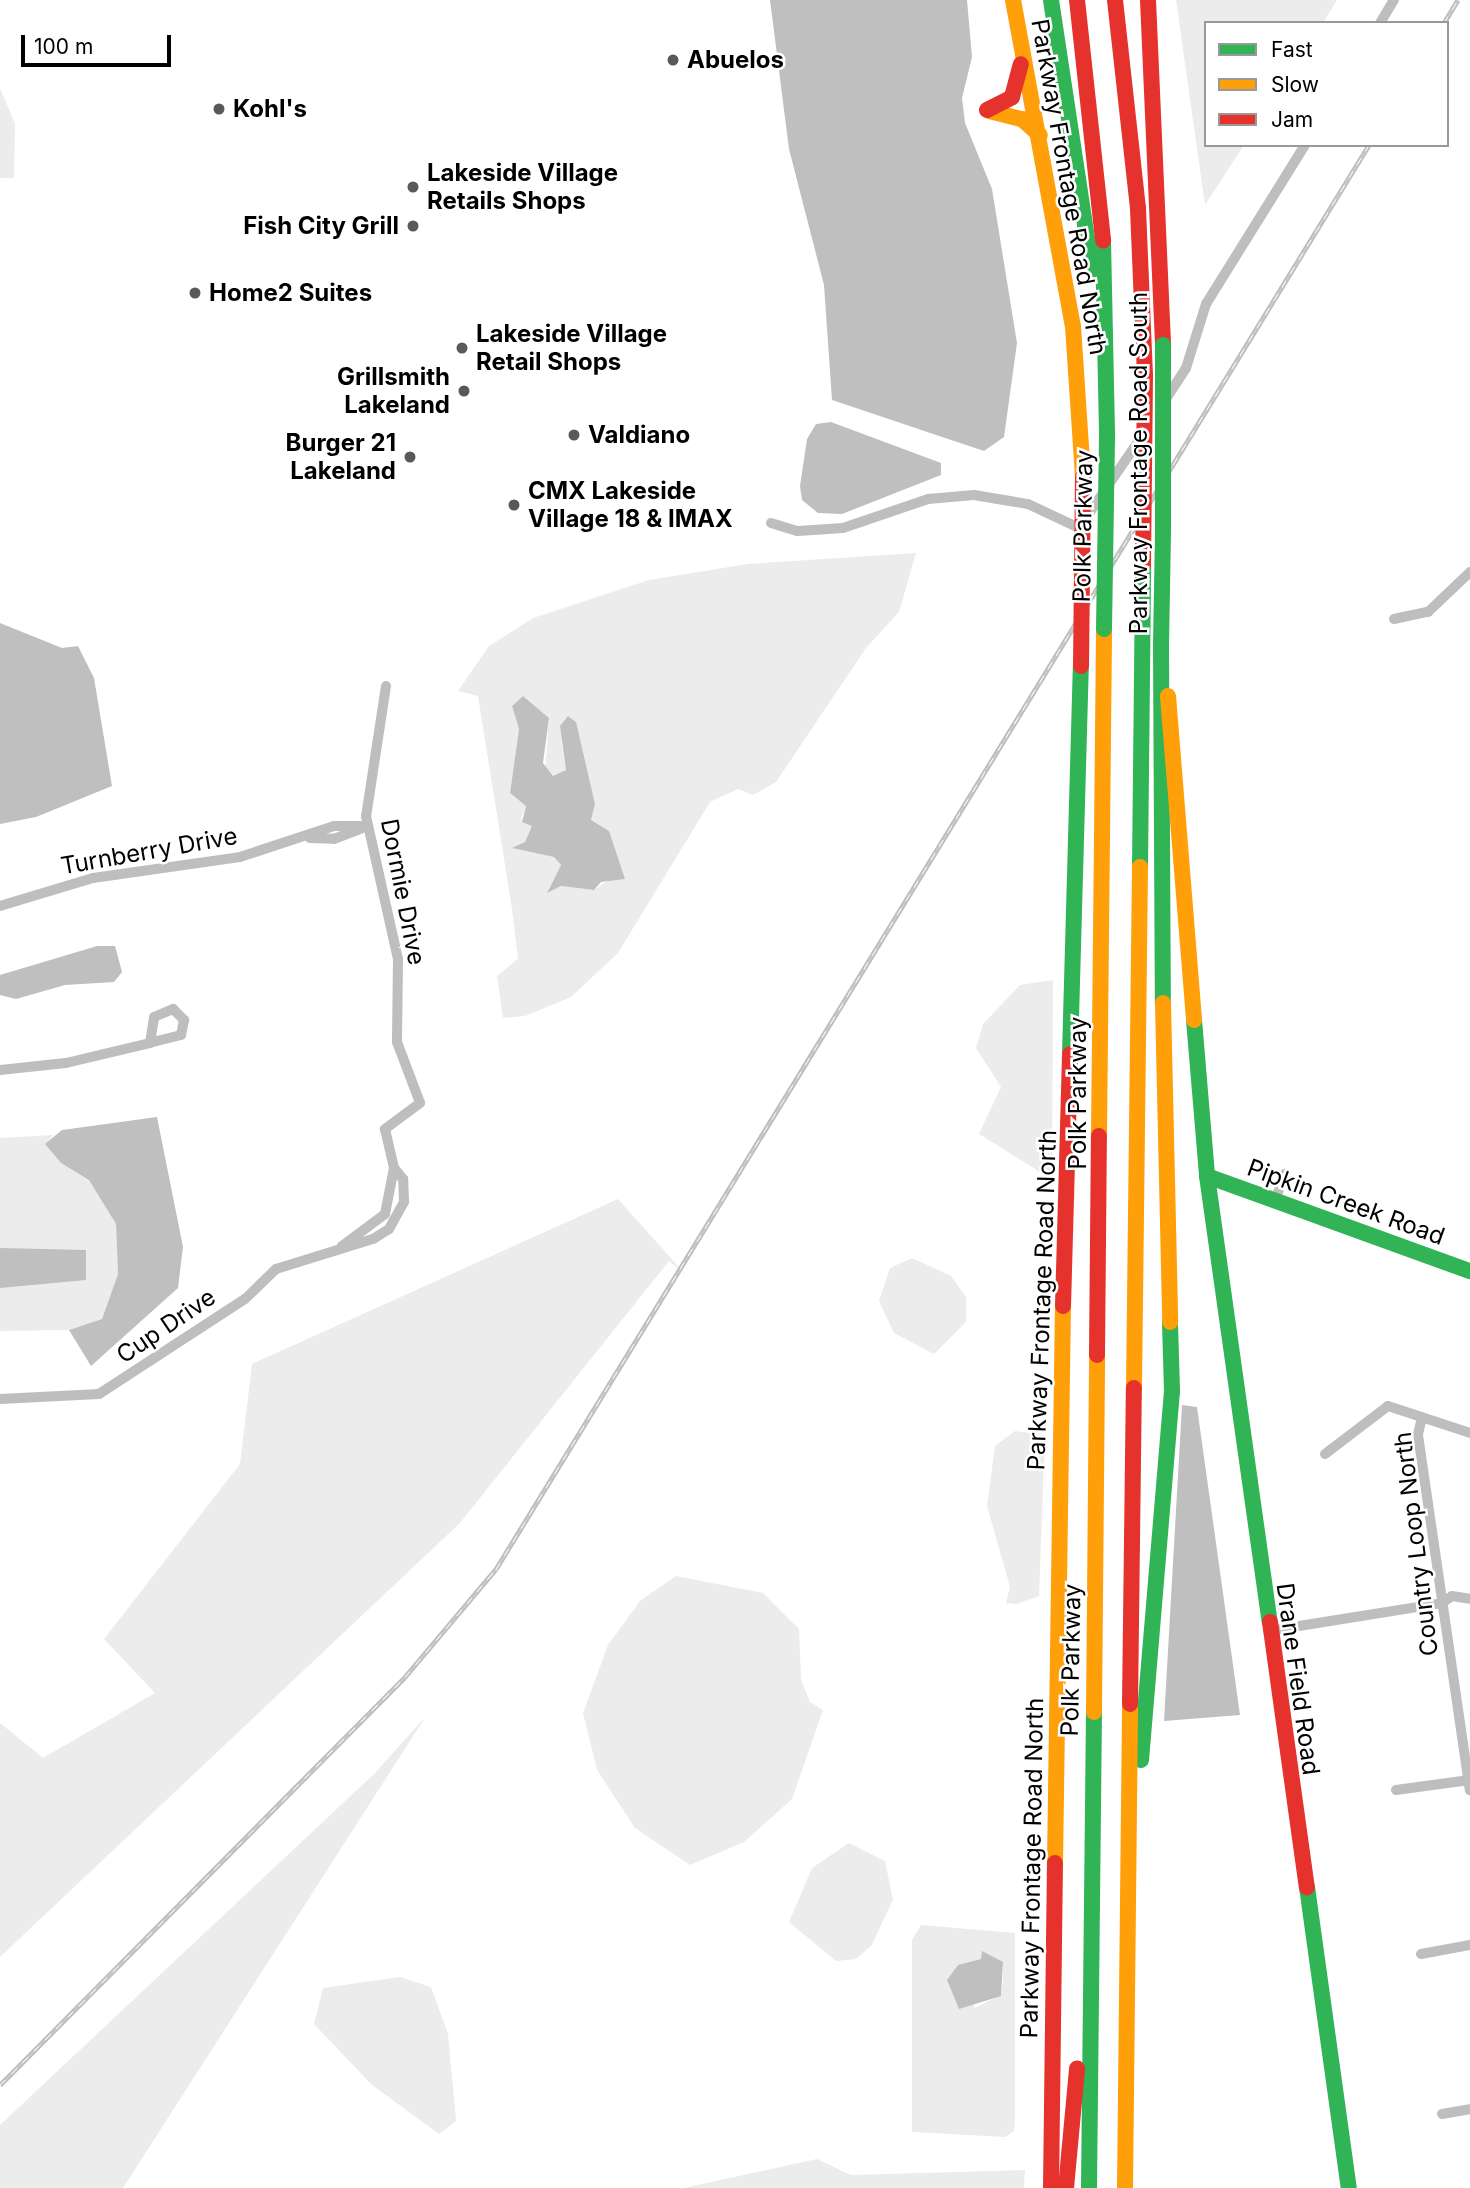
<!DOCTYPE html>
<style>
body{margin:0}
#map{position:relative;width:1470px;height:2188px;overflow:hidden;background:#fff;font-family:Inter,sans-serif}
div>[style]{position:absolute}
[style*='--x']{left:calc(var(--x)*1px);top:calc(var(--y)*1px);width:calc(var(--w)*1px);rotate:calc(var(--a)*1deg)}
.green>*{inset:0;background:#ececec}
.water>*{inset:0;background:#bfbfbf}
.street>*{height:10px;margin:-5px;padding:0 5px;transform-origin:5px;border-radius:5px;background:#bebebe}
.fast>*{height:16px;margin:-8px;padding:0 8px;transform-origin:8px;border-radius:8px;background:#30b455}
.slow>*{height:16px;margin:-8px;padding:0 8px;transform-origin:8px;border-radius:8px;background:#ff9f0a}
.jam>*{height:16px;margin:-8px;padding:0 8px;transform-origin:8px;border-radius:8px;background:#e5322d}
.rail>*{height:5px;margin-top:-2.5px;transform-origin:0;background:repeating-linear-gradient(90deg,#fff 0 8px,#bebebe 0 16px);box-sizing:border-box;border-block:2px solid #bebebe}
.fast-bridge>*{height:16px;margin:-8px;padding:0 8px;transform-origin:8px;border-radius:8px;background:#30b455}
.jam-bridge>*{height:16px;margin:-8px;padding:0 8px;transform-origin:8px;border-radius:8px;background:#e5322d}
.dots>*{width:19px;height:19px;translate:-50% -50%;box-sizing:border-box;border:4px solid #fff;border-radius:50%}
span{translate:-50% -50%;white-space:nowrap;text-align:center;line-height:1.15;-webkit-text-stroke:5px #fff;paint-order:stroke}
.poi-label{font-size:24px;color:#000;font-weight:700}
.left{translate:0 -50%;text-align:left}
.right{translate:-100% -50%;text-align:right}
.street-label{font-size:24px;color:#000}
.legend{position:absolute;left:1204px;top:21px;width:245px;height:126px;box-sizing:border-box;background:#fff;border:2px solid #999;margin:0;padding:9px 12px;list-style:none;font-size:21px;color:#000}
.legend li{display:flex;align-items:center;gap:14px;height:35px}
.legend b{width:35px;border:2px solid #999}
.scale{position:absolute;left:21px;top:35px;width:150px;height:32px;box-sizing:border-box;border:4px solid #000;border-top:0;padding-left:9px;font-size:21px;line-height:24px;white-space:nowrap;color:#000;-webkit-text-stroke:5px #fff;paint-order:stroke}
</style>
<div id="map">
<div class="green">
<div style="clip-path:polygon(1176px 0,1337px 0,1323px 23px,1206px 23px,1206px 145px,1244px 145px,1205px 205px)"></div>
<div style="clip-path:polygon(0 88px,15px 124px,14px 178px,0 178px)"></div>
<div style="clip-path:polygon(evenodd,916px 553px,899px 612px,866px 648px,776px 782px,753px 795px,738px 789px,710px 802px,618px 953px,571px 997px,525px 1016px,503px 1018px,497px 976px,518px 959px,512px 909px,478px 696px,458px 691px,489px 646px,533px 618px,649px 580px,748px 564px,916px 553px,523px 696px,549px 718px,545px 771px,553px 776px,566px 770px,561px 740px,582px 758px,595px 804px,591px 820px,606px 830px,610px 879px,594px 890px,561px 886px,547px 892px,561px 865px,554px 857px,513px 848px,525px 842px,533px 825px,521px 819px,526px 806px,510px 793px,519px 729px,512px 706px,523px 696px)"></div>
<div style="clip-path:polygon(1053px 980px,1052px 1173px,1045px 1175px,979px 1134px,1001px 1087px,976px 1048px,983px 1024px,1020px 985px)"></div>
<div style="clip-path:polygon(53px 1135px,46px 1144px,61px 1163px,89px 1179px,116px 1224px,118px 1274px,102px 1319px,69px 1330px,0 1331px,0 1138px)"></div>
<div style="clip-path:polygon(618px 1199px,686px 1275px,669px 1261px,460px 1523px,0 1957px,0 1723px,43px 1758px,155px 1693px,104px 1639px,240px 1464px,252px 1364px)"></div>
<div style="clip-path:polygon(912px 1258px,951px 1276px,966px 1297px,966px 1322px,934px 1354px,894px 1333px,879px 1301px,890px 1268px)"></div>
<div style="clip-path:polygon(1015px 1431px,1045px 1435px,1039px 1596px,1016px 1604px,1006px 1603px,1010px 1587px,987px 1506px,995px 1446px)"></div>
<div style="clip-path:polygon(676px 1576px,763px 1593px,799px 1629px,801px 1680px,810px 1702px,823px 1710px,792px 1799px,744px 1842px,690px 1865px,635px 1828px,597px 1770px,583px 1713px,608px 1645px,640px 1601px)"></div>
<div style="clip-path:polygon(426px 1716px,123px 2188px,0 2188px,0 2125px,375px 1773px)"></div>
<div style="clip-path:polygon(849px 1843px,885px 1861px,893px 1900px,871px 1946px,856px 1959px,836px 1961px,789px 1922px,812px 1868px)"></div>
<div style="clip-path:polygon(evenodd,921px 1925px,1015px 1933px,1015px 2118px,1014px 2131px,1005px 2137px,912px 2132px,912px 1940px,921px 1925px,981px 1959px,1003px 1962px,1003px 1981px,1001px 1995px,974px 2008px,981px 1959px)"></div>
<div style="clip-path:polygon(400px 1977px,431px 1987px,448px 2034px,456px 2121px,439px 2134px,372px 2085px,314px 2024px,323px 1988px)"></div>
<div style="clip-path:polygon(817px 2159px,851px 2175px,1025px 2170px,1024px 2188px,684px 2188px)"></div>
</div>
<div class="water">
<div style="clip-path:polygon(770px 0,967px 0,972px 57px,962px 98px,965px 123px,992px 189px,1017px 343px,1004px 437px,984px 451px,832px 400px,824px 285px,789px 149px)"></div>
<div style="clip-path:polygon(831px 422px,941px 463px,941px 475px,842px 514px,818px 513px,802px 500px,800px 486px,807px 439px,816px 424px)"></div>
<div style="clip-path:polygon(0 623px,62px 648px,78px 646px,94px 678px,112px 786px,36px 817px,0 824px)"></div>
<div style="clip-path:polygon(523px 696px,549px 718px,543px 763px,553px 776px,566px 770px,560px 726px,568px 716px,576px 722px,595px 804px,591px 820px,609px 831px,625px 879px,601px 882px,594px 890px,561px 886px,547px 893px,561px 865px,554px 857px,512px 848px,525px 842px,532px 826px,522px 822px,526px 806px,510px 793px,519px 729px,512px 706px)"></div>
<div style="clip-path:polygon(97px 946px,115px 946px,122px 972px,114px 982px,65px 985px,16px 999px,0 995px,0 975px)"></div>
<div style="clip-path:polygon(157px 1117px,183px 1247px,178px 1288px,91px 1366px,69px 1330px,102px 1319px,118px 1274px,116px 1224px,89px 1180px,61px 1163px,45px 1144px,62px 1130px)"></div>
<div style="clip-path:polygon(0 1248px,86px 1250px,86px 1280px,0 1288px)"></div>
<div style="clip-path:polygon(1182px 1405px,1197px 1407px,1240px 1715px,1164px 1721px)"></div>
<div style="clip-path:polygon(982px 1951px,1003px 1962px,1001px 1996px,959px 2009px,947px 1980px,958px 1965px,981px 1959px)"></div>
</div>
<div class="street">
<div style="--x:1380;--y:23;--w:27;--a:-59"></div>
<div style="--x:1164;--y:402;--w:40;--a:-57.1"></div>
<div style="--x:1186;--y:368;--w:67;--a:-72.6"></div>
<div style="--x:1206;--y:304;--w:187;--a:-58.1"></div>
<div style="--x:771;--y:523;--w:28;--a:17"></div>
<div style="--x:798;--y:531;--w:45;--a:-3.8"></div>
<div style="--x:843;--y:528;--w:90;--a:-18.8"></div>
<div style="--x:928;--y:499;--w:46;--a:-5"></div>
<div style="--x:974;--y:495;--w:55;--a:9.5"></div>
<div style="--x:1028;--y:504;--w:56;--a:25.2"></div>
<div style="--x:1079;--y:528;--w:108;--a:-55.6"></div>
<div style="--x:1394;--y:619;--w:35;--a:-12"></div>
<div style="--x:1428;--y:612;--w:58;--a:-43.6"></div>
<div style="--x:386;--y:686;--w:132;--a:98.7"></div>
<div style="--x:366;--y:816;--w:147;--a:77.4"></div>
<div style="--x:398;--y:959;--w:83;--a:90.7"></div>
<div style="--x:397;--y:1042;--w:65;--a:69.3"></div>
<div style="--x:420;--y:1103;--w:44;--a:143.4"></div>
<div style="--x:385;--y:1129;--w:40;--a:77"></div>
<div style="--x:310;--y:838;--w:24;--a:2"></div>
<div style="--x:334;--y:839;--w:36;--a:-21"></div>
<div style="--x:0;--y:906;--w:97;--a:-16.8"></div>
<div style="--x:93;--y:878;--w:148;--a:-8.1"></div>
<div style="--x:240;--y:857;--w:99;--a:-18.3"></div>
<div style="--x:334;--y:826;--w:34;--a:0"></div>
<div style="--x:173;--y:1009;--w:16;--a:45"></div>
<div style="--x:184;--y:1020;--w:15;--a:101"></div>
<div style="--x:181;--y:1035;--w:32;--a:166"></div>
<div style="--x:150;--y:1043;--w:26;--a:-81"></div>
<div style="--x:154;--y:1017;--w:21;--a:-23"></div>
<div style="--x:0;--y:1070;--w:66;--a:-6.1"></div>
<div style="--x:66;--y:1063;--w:86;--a:-13.4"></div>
<div style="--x:1275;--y:1200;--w:28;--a:-69"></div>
<div style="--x:0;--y:1399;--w:99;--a:-2.9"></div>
<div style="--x:99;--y:1394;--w:174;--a:-33.1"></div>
<div style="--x:245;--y:1299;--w:43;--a:-44.1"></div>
<div style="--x:276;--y:1269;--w:102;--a:-17.2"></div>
<div style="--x:373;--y:1239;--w:19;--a:-32"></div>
<div style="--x:389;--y:1229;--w:31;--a:-61"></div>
<div style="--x:404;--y:1202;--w:23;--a:-92"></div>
<div style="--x:403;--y:1179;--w:14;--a:-129"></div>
<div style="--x:394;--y:1168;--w:47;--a:101.1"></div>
<div style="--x:385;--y:1214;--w:54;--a:143.3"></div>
<div style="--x:1422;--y:1417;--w:18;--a:103"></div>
<div style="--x:1418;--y:1435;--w:359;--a:81.7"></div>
<div style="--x:1325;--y:1454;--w:79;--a:-37.3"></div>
<div style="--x:1388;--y:1406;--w:86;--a:18.2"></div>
<div style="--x:1268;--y:1631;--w:176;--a:-9.1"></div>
<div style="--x:1442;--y:1603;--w:12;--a:-35"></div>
<div style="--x:1452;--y:1596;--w:18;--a:9"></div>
<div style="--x:1396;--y:1790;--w:74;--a:-7.8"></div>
<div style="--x:1421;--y:1954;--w:50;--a:-10.4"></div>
<div style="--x:1442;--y:2114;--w:28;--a:-10"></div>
</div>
<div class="fast">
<div style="--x:1051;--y:0;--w:274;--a:81.4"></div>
<div style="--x:1103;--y:241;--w:198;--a:88.8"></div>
<div style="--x:1161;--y:646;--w:116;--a:-89"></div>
<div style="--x:1161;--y:646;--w:357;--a:89.7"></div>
<div style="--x:1140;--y:867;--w:302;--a:-89.4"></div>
<div style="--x:1194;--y:1020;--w:157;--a:85.2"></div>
<div style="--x:1207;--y:1176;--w:450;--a:82"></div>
<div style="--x:1070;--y:1054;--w:388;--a:-88.4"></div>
<div style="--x:1207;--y:1176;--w:280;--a:19.9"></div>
<div style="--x:1141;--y:1760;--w:370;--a:-85.2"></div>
<div style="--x:1172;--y:1391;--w:69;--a:-91.7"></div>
<div style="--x:1307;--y:1887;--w:304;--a:82.1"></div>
<div style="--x:1089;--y:2188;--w:476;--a:-89.4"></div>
</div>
<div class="slow">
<div style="--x:1013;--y:0;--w:331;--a:79.6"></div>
<div style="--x:1073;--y:326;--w:151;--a:86.2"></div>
<div style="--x:989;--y:111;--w:34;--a:14"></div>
<div style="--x:1022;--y:119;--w:24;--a:42"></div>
<div style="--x:1168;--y:696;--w:325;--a:85.4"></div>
<div style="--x:1163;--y:1003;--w:319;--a:88.7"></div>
<div style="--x:1099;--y:1136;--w:507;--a:-89.43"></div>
<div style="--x:1134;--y:1388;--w:521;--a:-89.34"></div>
<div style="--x:1094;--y:1712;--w:357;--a:-89.5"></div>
<div style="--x:1055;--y:1863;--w:557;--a:-89.18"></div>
<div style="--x:1125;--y:2188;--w:484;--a:-89.4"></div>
</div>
<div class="jam">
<div style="--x:1077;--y:0;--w:242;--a:83.8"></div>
<div style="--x:1115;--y:0;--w:210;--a:83.7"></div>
<div style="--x:1138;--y:209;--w:166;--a:87.6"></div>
<div style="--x:1148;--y:0;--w:345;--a:87.5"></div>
<div style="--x:987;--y:110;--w:28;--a:-27"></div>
<div style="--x:1012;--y:97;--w:34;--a:-75"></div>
<div style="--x:1063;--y:1306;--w:252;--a:-88.4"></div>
<div style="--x:1097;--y:1355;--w:219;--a:-89.5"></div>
<div style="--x:1270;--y:1622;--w:268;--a:82.1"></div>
<div style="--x:1130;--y:1704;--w:316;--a:-89.3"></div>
<div style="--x:1051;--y:2188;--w:325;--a:-89.3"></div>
<div style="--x:1066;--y:2188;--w:120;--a:-84.7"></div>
</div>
<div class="rail">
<div style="--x:1444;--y:23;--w:27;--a:-59"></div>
<div style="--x:0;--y:2085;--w:575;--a:-45.21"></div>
<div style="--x:405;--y:1677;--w:141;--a:-49.9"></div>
<div style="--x:496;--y:1569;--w:1670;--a:-58.49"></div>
</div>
<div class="fast-bridge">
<div style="--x:1163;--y:345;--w:185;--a:90"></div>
<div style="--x:1104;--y:629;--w:190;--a:-89.1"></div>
</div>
<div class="jam-bridge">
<div style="--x:1143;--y:565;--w:190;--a:-89.4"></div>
<div style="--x:1081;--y:666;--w:189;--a:-89.4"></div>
</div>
<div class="dots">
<div style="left:673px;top:60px;background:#595959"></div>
<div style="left:219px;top:109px;background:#595959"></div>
<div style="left:413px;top:187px;background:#595959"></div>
<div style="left:413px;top:226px;background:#595959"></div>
<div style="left:195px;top:293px;background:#595959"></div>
<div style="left:462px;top:348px;background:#595959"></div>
<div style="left:464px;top:391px;background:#595959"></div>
<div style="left:574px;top:435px;background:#595959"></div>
<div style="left:410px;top:457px;background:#595959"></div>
<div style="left:514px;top:505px;background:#595959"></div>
</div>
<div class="poi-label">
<span class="left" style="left:687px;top:60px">Abuelos</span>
<span class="left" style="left:233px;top:109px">Kohl's</span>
<span class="left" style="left:427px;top:187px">Lakeside Village<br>Retails Shops</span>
<span class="right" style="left:399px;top:226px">Fish City Grill</span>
<span class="left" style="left:209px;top:293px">Home2 Suites</span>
<span class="left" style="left:476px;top:348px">Lakeside Village<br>Retail Shops</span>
<span class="right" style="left:450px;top:391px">Grillsmith<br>Lakeland</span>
<span class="left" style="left:588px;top:435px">Valdiano</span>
<span class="right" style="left:396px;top:457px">Burger 21<br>Lakeland</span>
<span class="left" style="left:528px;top:505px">CMX Lakeside<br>Village 18 &amp; IMAX</span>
</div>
<div class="street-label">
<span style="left:1069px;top:187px;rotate:80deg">Parkway Frontage Road North</span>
<span style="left:1139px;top:463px;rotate:-90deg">Parkway Frontage Road South</span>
<span style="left:1083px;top:526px;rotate:-89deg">Polk Parkway</span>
<span style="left:149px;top:851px;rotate:-10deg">Turnberry Drive</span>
<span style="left:403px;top:892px;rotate:79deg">Dormie Drive</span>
<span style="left:1078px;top:1093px;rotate:-90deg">Polk Parkway</span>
<span style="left:1346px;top:1202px;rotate:20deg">Pipkin Creek Road</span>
<span style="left:1042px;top:1300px;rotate:-88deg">Parkway Frontage Road North</span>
<span style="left:166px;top:1326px;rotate:-34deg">Cup Drive</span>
<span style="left:1416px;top:1544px;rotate:-97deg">Country Loop North</span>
<span style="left:1071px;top:1660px;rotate:-89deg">Polk Parkway</span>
<span style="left:1298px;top:1679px;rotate:82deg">Drane Field Road</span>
<span style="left:1032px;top:1868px;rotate:-89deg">Parkway Frontage Road North</span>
</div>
<ul class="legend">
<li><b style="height:9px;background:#30b455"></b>Fast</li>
<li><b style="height:9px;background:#ff9f0a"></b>Slow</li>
<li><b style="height:9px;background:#e5322d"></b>Jam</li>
</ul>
<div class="scale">100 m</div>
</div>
